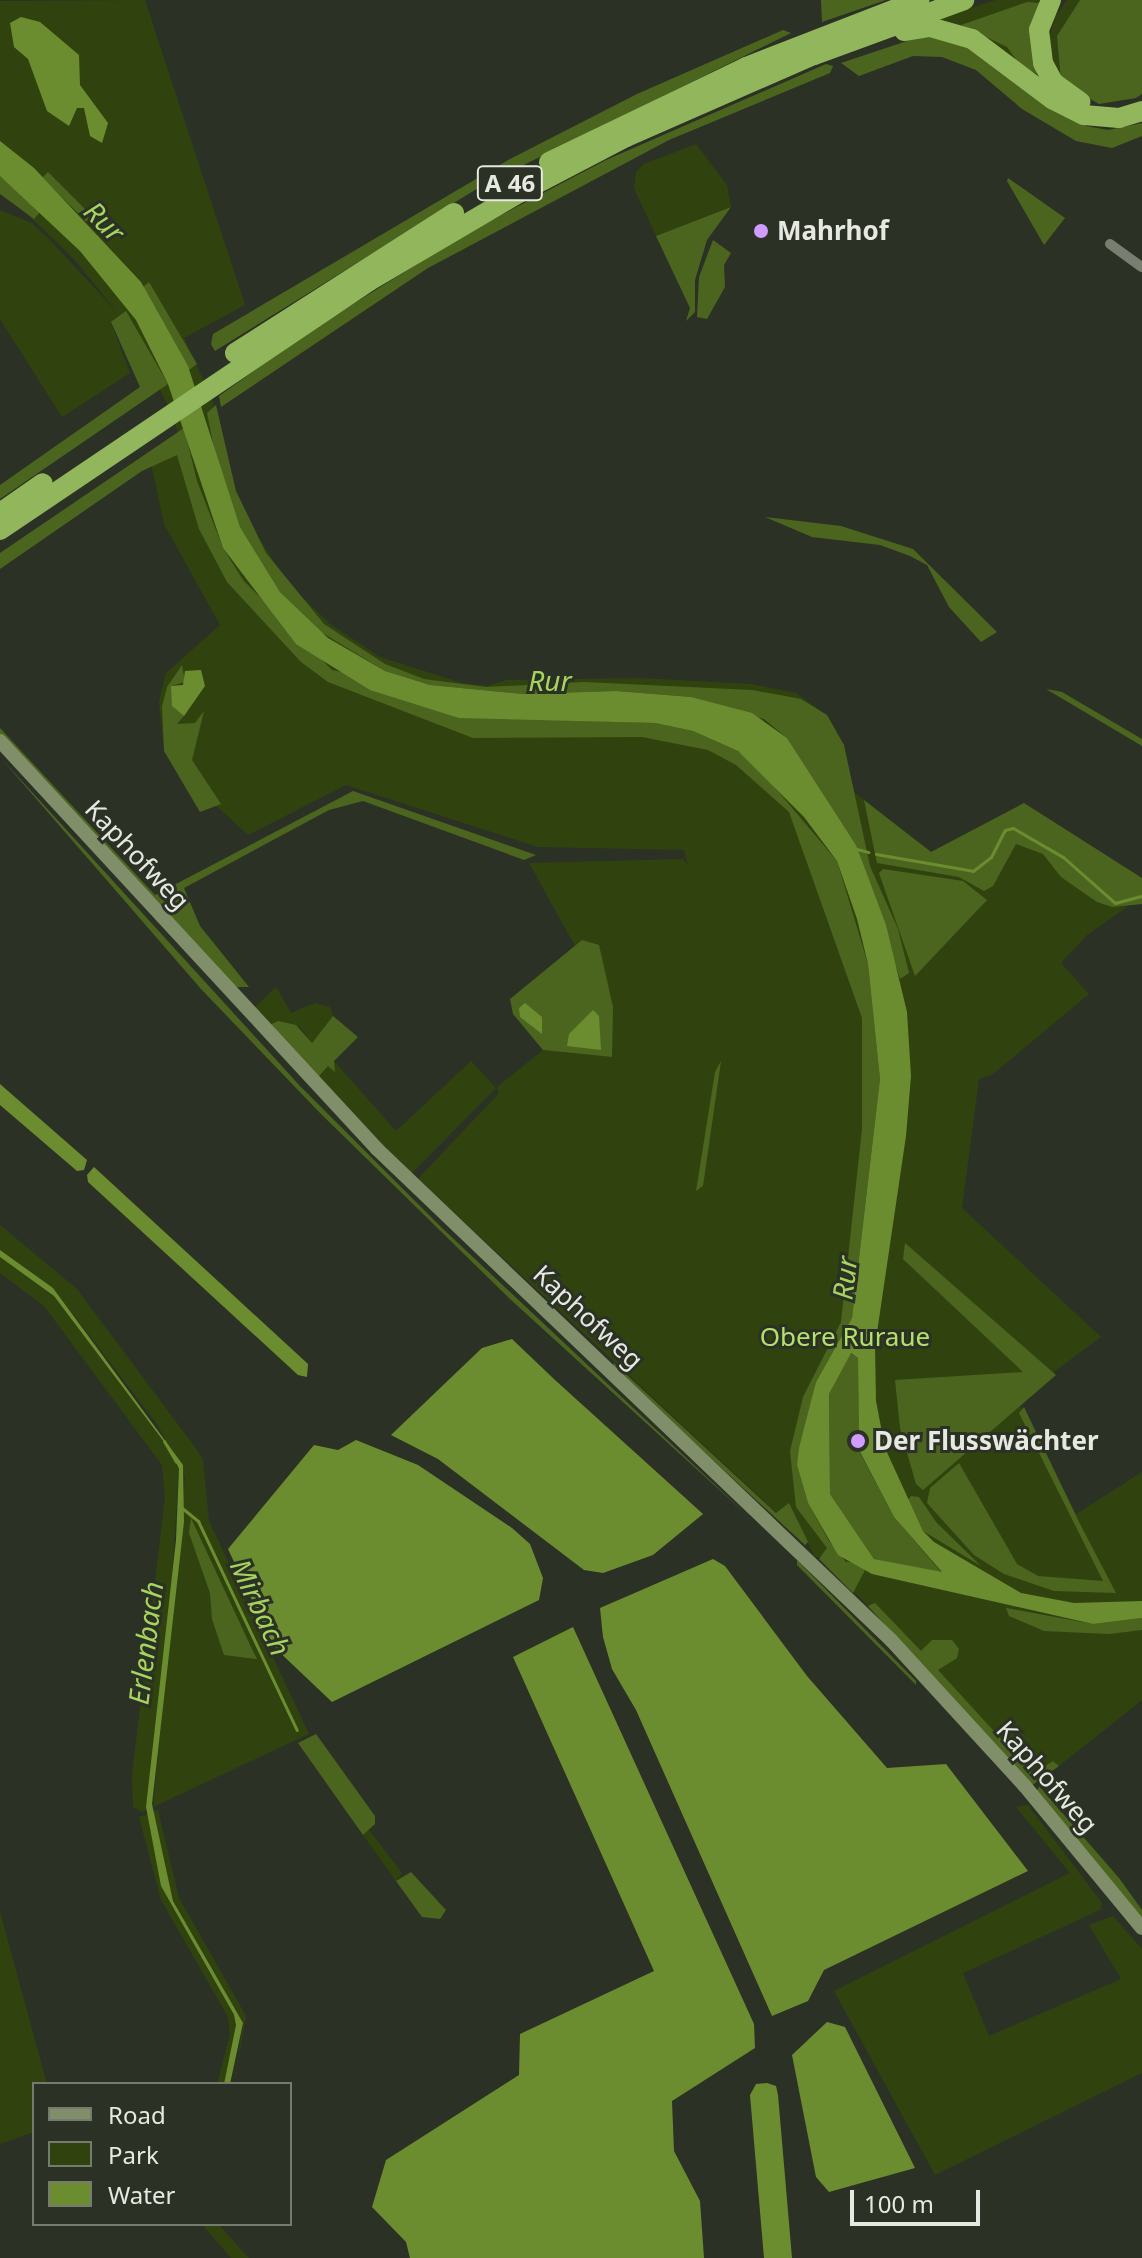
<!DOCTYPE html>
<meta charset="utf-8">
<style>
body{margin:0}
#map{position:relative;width:1142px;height:2258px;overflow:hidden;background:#2c3125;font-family:"Noto Sans",sans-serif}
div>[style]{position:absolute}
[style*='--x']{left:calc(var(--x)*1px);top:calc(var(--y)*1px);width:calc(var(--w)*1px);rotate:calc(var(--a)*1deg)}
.green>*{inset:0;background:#30430f}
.forest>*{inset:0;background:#4b651f;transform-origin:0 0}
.water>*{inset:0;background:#6b8d30}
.stream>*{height:3px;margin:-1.5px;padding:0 1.5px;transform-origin:1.5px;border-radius:1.5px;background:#6b8d30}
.street>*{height:10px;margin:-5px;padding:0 5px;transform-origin:5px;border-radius:5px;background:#787e70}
.secondary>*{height:14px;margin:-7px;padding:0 7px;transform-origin:7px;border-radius:7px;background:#808f6a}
.highway>*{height:20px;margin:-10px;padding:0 10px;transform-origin:10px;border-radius:10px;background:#92b65b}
.dots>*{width:22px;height:22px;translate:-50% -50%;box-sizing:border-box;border:4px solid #2c3125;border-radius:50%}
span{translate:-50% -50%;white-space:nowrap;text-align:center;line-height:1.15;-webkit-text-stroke:6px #2c3125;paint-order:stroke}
.shield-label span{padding:2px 6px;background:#2c3125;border:2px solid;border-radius:6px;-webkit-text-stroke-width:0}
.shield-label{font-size:24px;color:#e6e9e1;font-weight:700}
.poi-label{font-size:26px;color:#e6e9e1;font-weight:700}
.left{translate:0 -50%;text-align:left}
.street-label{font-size:26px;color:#e6e9e1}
.park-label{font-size:26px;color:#b2e169}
.water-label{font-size:28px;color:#a6d55d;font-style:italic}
.legend{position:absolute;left:32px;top:2082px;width:260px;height:144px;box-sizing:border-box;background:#2c3125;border:2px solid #767b70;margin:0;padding:10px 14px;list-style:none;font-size:24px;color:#e6e9e1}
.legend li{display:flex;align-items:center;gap:16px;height:40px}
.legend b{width:40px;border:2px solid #767b70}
.scale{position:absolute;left:850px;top:2190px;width:130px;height:36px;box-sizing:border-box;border:4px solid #e6e9e1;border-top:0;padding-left:10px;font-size:24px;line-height:28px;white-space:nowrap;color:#e6e9e1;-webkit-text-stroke:6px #2c3125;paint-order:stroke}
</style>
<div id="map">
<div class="green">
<div style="clip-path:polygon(145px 0,245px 305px,184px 338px,212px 399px,232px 484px,246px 518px,288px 583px,330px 624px,380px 657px,462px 683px,488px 686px,506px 680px,640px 678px,751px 684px,796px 693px,829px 717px,855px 793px,931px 852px,1018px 807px,1142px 878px,1127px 907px,1087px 935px,1061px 963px,1089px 994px,993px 1074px,979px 1079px,962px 1208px,1101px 1337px,1017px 1399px,1076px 1514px,1142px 1472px,1142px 1700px,1059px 1766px,1053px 1761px,1032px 1778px,821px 1557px,815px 1557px,807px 1541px,418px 1179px,499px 1093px,497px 1087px,543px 1050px,611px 1057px,600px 953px,582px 940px,575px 946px,529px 863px,683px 859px,688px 865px,684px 850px,538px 847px,346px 785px,248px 835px,196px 787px,163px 739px,159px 701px,166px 673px,220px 625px,164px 524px,151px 463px,182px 447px,172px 413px,133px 337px,117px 319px,111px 323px,130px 373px,62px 417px,0 319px,0 210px,30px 222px,47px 237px,118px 313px,73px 258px,0 188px,0 1px)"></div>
<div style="clip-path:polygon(996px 0,1046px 0,1039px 65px,1098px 115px,925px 22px)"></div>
<div style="clip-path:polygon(1067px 0,1080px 0,1057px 36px,1061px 82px,1048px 43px,1055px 17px)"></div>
<div style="clip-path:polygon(696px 144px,727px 185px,731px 207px,656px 236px,634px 188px,636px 172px,644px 164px)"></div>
<div style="clip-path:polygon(276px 987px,291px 1013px,315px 1003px,330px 1007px,333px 1016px,312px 1043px,300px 1027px,268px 1026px,255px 1007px)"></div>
<div style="clip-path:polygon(334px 1061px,396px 1131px,471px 1061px,496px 1088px,409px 1176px,318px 1076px,328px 1066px,334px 1071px)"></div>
<div style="clip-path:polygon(0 1225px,77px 1289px,197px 1450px,203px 1460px,209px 1521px,309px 1734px,153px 1807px,185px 1476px,157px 1424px,53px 1288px,0 1250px)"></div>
<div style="clip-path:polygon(0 1257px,54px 1296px,171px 1451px,179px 1469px,171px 1593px,147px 1810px,142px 1812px,133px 1807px,132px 1775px,165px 1497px,162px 1465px,44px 1306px,0 1273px)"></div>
<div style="clip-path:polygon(1028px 1805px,1102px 1903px,1100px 1910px,963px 1973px,989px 2036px,1121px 1979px,1089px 1925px,1113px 1916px,1142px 1949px,1142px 2073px,935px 2175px,834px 1991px,1070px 1873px,1016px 1807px)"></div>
<div style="clip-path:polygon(158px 1810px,179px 1898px,246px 2016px,234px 2084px,243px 2023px,173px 1901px,155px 1825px,153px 1811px)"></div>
<div style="clip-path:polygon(148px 1814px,161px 1886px,237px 2020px,224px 2084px,217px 2084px,230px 2035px,228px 2017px,161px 1900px,139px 1817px)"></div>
<div style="clip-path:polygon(369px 1830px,402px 1873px,396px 1881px,363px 1835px)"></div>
<div style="clip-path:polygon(0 1912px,47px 2084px,34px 2084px,34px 2132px,0 2144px)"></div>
<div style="clip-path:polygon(202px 2224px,218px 2224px,249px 2258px,231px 2258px)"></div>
</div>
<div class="forest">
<div style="clip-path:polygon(821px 0,886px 0,822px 22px)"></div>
<div style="clip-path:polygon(1080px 0,1142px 0,1142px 94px,1136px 98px,1099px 104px,1061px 82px,1057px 36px)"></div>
<div style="clip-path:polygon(1027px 2px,1040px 3px,1041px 76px,1020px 65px,1007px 47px,961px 25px)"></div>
<div style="clip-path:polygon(783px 30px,791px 33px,483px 185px,215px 351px,211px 344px,213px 334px,510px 159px,637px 94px)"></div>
<div style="clip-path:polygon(922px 36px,964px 42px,1081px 125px,1108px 130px,1142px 123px,1142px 136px,1112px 148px,1076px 141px,1022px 109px,976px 70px,942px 57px,913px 56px,859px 76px,841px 63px)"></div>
<div style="clip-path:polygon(826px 64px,833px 66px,830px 73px,669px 140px,428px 268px,221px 407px,219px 396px,308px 332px,469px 232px,606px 160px)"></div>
<div style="left:48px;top:172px;width:71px;height:8px;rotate:45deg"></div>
<div style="clip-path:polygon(0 176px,41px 211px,34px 219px,0 194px)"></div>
<div style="clip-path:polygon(1008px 178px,1065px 218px,1044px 245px,1007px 181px)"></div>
<div style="clip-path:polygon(731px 207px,707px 240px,695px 280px,695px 312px,686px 321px,690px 308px,656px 236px)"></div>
<div style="clip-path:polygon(713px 240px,731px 253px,724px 265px,725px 287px,707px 319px,697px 317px,699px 277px)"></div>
<div style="clip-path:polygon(149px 282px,197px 364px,189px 370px,143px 287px)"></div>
<div style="clip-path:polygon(126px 311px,168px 384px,0 499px,0 485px,140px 387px,111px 322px)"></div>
<div style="clip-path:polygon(216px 405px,236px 491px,266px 553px,324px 624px,385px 664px,424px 679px,486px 687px,584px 682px,752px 690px,801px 699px,827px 715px,844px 745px,870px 866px,898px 929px,909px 973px,900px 979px,856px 845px,787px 738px,764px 719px,691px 697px,616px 691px,523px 694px,430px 685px,385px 671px,321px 632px,280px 592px,240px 527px,219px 474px,207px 413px)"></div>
<div style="clip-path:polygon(184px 428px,197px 481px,223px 548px,243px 580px,332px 670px,586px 721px,655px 723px,693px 731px,738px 751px,761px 771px,837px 861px,868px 964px,880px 1079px,852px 1318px,816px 1382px,797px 1465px,808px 1503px,829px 1541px,846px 1562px,857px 1562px,865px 1570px,853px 1593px,819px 1559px,827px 1548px,796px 1507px,790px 1451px,803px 1397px,841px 1322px,862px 1129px,862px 1018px,789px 812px,736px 765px,708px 750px,642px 737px,473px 738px,328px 682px,301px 662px,227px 582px,199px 529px,177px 455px,142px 471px,0 569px,0 553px)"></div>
<div style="clip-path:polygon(765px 517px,841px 526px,913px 549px,997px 632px,981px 642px,949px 607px,927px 565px,910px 556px,880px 545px,812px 537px)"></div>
<div style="clip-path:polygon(182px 665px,185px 682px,171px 686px,176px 709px,184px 716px,177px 724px,195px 723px,204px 711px,192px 760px,221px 804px,200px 812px,164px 751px,162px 707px,167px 687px)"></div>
<div style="clip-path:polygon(1046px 689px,1062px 692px,1142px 739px,1142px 746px)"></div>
<div style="clip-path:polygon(0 728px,155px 895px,353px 791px,536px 855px,524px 860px,363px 801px,329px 810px,184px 888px,200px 926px,249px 987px,237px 987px,224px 981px,0 736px)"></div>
<div style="clip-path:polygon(0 757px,300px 1086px,441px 1227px,748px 1516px,510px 1299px,320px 1113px,201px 989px)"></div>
<div style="clip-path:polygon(864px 800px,931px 852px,1024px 803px,1142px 878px,1142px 904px,1112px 907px,1097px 902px,1061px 877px,1043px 854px,1016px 844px,993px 886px,984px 891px,959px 877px,877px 863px)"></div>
<div style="clip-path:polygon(883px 869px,963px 881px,987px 900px,915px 976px,879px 873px)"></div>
<div style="clip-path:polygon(582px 940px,599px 945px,613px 1007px,612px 1057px,543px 1050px,513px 1014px,510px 999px)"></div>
<div style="clip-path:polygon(333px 1016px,358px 1037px,334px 1061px,335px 1072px,328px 1066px,319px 1076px,268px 1026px,278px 1021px,296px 1025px,312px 1043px)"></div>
<div style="clip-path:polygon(721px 1061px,703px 1186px,696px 1191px,715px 1072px)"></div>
<div style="clip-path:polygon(905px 1243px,1056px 1375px,923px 1490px,916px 1484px,900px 1428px,895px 1380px,1023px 1372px,903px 1259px)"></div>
<div style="clip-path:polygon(850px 1353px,858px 1358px,859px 1451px,894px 1517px,942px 1573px,874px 1559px,830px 1494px,829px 1394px)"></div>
<div style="clip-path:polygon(614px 1363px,776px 1513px,789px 1503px,808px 1542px,805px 1545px,612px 1367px)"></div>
<div style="clip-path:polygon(1024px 1407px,1079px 1522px,1116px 1593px,1054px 1591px,1004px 1574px,974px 1555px,927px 1503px,930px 1488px,959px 1463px,1017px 1564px,1038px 1576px,1103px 1581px,1019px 1413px)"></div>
<div style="clip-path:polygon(911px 1496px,919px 1497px,936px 1522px,981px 1566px,923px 1531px,908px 1500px)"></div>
<div style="clip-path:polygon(191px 1518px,251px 1647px,257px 1659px,224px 1655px,212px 1619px,210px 1593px,189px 1533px)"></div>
<div style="clip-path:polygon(797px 1560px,916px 1681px,916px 1685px,797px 1565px)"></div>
<div style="clip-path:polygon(875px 1603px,921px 1651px,932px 1640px,952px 1640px,959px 1649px,957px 1658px,938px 1670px,1033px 1774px,1053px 1761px,1059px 1766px,1031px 1786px,868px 1606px)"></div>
<div style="clip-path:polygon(1006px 1608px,1093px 1624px,1142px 1618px,1142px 1630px,1109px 1634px,1044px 1631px,1009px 1616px)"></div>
<div style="clip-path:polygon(316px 1734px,375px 1816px,375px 1824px,363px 1835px,298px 1743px)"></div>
<div style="clip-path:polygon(1039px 1786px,1119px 1878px,1142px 1910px,1142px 1918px,1037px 1791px)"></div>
<div style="clip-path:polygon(411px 1872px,446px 1910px,440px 1919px,422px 1917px,396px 1881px)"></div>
</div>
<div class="water">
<div style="clip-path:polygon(21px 17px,40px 22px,79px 55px,80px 85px,108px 123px,102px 143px,90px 136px,84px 108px,77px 108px,69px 126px,47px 111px,28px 59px,14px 47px,10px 23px)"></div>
<div style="clip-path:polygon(evenodd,0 141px,34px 168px,141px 282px,188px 366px,240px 527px,280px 592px,328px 638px,385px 671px,430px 685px,523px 694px,616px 691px,691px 697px,752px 713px,787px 738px,856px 845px,886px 925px,907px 1012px,911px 1076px,906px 1136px,875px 1346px,876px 1401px,885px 1448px,923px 1531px,934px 1542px,1021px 1593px,1074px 1603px,1142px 1601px,1142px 1618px,1093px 1624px,872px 1574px,838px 1555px,808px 1503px,797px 1465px,799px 1448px,816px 1382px,852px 1318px,880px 1079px,868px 964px,857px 919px,837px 861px,804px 817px,738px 751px,693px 731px,655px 723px,459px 718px,370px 690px,296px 644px,223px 548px,168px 384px,136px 320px,80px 251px,0 176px,0 141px,851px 1353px,858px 1358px,859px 1450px,894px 1517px,942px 1572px,874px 1559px,830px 1494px,829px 1394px,851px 1353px)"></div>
<div style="clip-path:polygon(201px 670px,205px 686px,184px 716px,172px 706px,171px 686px,183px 685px,185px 671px)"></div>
<div style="clip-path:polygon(525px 1003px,542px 1017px,542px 1034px,520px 1017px,519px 1008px)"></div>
<div style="clip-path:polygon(593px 1010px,599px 1016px,601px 1050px,567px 1046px,569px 1034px)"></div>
<div style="clip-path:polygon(0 1084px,87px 1160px,84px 1170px,77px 1171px,0 1105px)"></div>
<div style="clip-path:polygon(94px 1167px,308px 1364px,307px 1377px,298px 1375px,88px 1182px,87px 1175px)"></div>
<div style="clip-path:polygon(0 1250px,53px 1288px,183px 1465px,184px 1522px,152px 1804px,173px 1901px,243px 2023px,230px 2084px,224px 2084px,237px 2020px,161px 1886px,146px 1807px,176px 1540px,179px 1469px,171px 1451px,54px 1296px,0 1257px)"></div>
<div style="clip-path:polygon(512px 1339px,555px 1380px,703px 1514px,653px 1555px,603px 1573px,584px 1570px,438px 1459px,391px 1435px,482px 1348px)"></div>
<div style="clip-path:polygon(356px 1440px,418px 1465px,512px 1528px,530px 1544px,543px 1578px,539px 1600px,332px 1702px,274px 1647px,228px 1549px,314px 1445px,338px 1450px)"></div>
<div style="clip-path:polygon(713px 1559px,725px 1566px,807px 1676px,887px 1768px,946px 1764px,1028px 1871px,824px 1970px,808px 2001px,772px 2016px,636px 1710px,612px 1669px,603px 1637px,600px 1608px)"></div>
<div style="clip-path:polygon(573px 1627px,754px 2024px,755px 2048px,672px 2101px,674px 2151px,700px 2201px,704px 2258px,410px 2258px,406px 2242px,372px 2207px,386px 2160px,519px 2075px,520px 2034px,654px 1971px,513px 1657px)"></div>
<div style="clip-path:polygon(827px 2022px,845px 2027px,915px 2168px,829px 2192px,816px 2177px,792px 2055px)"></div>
<div style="clip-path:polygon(767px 2083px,776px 2086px,778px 2095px,792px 2258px,764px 2258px,750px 2095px,756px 2084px)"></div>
</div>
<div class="stream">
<div style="--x:853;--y:848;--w:16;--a:15"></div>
<div style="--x:876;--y:854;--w:98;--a:9.9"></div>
<div style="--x:973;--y:871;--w:23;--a:-38"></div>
<div style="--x:991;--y:857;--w:30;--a:-63"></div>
<div style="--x:1005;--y:830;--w:8;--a:-14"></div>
<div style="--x:1013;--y:828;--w:58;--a:30.1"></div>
<div style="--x:1063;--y:857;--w:69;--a:41.5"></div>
<div style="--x:1115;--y:903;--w:28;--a:-15"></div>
<div style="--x:29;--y:1274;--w:16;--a:38"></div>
<div style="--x:164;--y:1441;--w:24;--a:60"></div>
<div style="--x:182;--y:1508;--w:21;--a:39"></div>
<div style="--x:198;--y:1521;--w:231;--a:64.7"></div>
<div style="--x:235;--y:2014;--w:16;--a:79"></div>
</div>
<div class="street">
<div style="--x:1110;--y:244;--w:39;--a:36"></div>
</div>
<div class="secondary">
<div style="--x:0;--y:741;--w:556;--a:47.26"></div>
<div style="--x:377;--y:1149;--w:711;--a:43.69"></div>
<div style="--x:891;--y:1640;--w:197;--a:47.5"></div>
<div style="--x:1024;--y:1785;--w:185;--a:50.5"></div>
</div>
<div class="highway">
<div style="--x:1051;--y:0;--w:32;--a:112"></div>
<div style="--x:1039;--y:30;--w:33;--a:83"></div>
<div style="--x:1043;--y:63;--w:21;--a:62"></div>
<div style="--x:1053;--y:82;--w:34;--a:36"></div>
<div style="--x:904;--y:31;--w:26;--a:-9"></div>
<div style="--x:930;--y:27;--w:44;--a:15.9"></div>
<div style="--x:972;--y:39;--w:100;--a:36.9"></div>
<div style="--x:1052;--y:99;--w:36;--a:27"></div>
<div style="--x:1084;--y:115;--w:35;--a:5"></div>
<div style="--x:1119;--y:118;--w:24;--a:-17"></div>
<div style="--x:549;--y:162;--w:219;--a:-25.7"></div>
<div style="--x:746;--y:67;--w:186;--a:-21.2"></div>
<div style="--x:235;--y:353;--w:260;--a:-32.6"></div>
<div style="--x:0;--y:513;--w:52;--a:-34.9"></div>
<div style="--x:0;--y:530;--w:445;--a:-34"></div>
<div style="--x:369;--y:281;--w:174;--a:-30.4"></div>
<div style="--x:519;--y:193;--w:121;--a:-27.6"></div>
<div style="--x:626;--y:137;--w:205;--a:-23.6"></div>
<div style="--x:814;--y:55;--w:160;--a:-20.1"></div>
</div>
<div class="dots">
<div style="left:761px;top:231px;background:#d09dff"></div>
<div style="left:858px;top:1441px;background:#d09dff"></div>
</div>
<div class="shield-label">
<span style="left:510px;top:183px">A 46</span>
</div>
<div class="poi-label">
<span class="left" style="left:777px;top:231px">Mahrhof</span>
<span class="left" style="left:874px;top:1441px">Der Flusswächter</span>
</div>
<div class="street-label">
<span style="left:137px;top:855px;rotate:47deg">Kaphofweg</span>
<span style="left:588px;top:1317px;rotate:43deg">Kaphofweg</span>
<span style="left:1047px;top:1777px;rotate:49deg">Kaphofweg</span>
</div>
<div class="park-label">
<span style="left:845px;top:1337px">Obere Ruraue</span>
</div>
<div class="water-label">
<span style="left:105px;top:221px;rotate:45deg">Rur</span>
<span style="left:550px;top:680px">Rur</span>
<span style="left:844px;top:1278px;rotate:-83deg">Rur</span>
<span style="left:261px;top:1607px;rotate:65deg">Mirbach</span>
<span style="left:145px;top:1643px;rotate:-83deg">Erlenbach</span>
</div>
<ul class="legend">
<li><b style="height:10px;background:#808f6a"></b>Road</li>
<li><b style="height:22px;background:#30430f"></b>Park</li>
<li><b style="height:22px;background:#6b8d30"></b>Water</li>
</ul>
<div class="scale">100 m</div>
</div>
